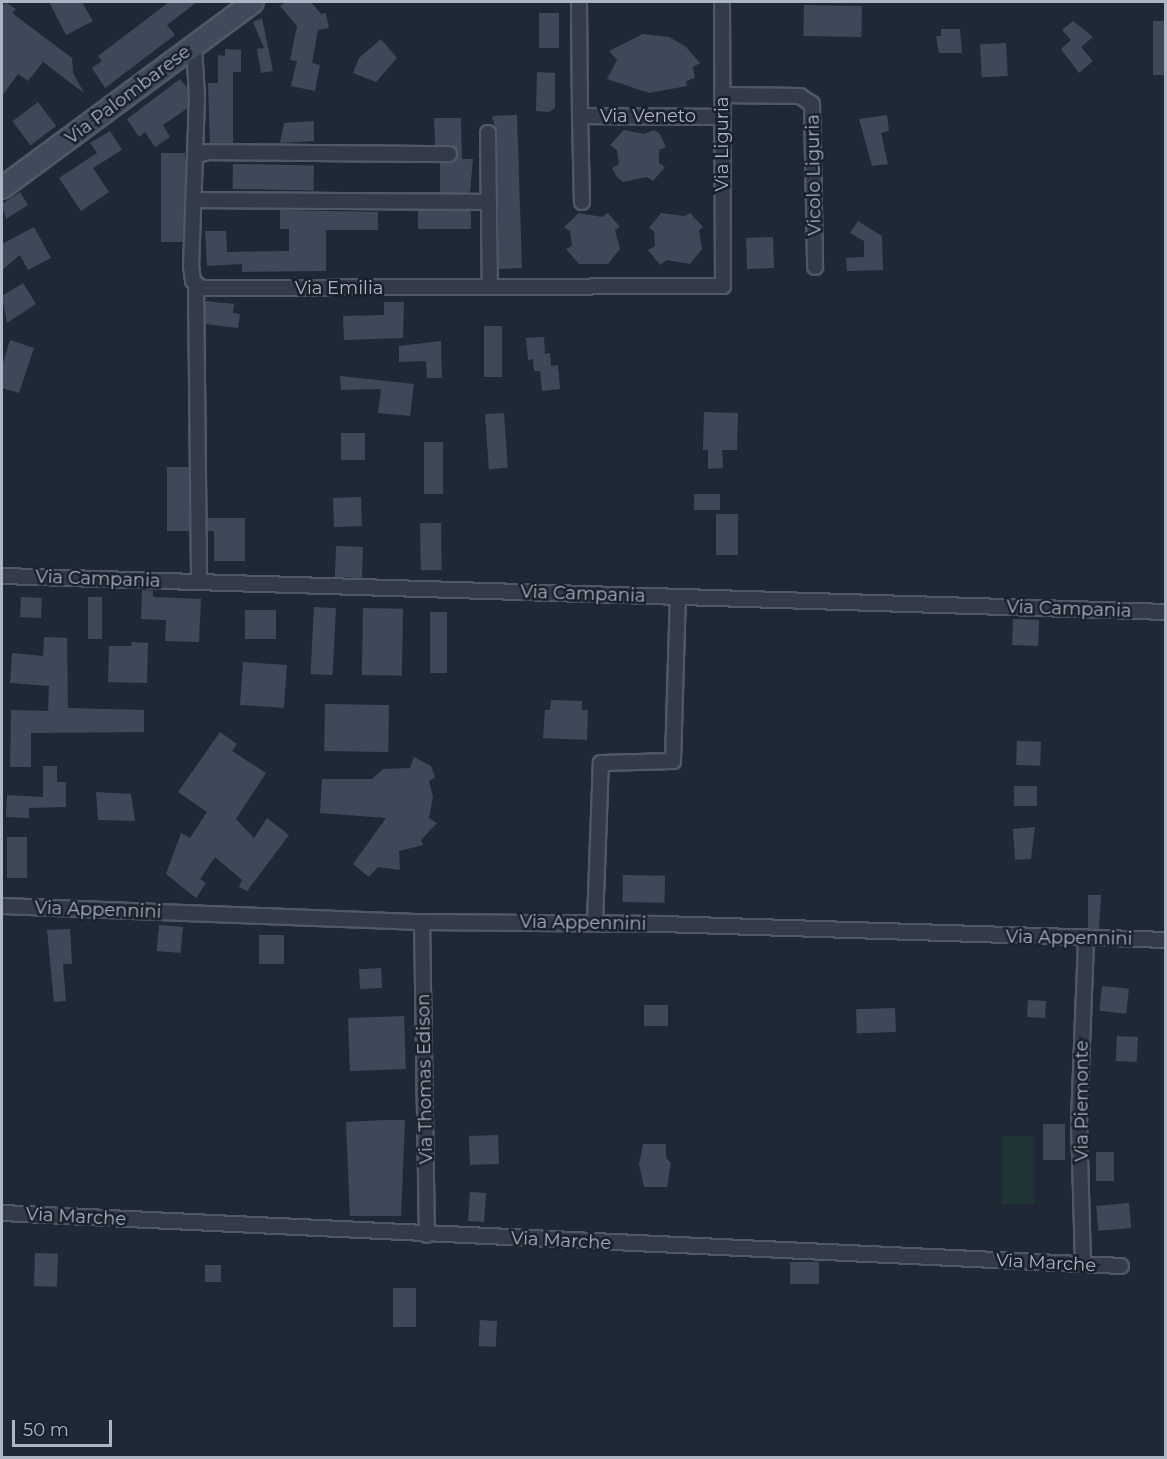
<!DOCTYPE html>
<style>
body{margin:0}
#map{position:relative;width:1167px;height:1459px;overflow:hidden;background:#1f2936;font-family:Montserrat,sans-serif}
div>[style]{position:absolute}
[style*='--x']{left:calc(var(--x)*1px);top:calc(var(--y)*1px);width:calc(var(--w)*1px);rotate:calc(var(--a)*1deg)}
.green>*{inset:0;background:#213537;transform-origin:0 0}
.building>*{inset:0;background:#3d4959;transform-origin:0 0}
.roads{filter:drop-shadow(2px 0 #505865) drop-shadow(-2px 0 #505865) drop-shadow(0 2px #505865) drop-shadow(0 -2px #505865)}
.street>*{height:14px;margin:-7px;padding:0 7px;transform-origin:7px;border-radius:7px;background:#323b47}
.secondary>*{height:20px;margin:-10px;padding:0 10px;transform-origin:10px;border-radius:10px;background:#404a5a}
span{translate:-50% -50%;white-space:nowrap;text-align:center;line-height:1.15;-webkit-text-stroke:5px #18202b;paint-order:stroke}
.street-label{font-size:18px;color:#acb5c4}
.frame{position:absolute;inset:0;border:3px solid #acb5c4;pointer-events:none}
.scale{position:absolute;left:12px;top:1420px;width:100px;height:27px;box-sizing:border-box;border:3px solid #acb5c4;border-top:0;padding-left:8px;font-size:18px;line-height:21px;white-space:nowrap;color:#acb5c4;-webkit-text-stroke:4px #18202b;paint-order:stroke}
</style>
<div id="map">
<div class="green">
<div style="left:1002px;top:1136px;width:32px;height:68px"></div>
</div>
<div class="building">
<div style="clip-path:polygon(49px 2px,82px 2px,93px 21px,66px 35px)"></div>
<div style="clip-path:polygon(169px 2px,197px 2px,167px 25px,175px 35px,105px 88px,92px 68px,102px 61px,98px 56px)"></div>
<div style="clip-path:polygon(286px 2px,311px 2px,321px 14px,326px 13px,329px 28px,318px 30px,312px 63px,320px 65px,315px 91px,291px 86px,297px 61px,290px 60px,297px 26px,280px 6px)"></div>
<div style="clip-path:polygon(7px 3px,16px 9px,12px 13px,72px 58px,73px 73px,84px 93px,43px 62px,28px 81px,18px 74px,2px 96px,2px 5px)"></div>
<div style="left:804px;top:5px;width:58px;height:31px;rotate:1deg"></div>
<div style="left:539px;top:13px;width:20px;height:35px"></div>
<div style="clip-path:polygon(262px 18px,273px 71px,261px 73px,257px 49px,264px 48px,253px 22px)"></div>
<div style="clip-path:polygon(1073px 21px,1093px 37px,1081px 47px,1093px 61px,1079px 73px,1061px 49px,1071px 40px,1062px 30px)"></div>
<div style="left:1153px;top:21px;width:12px;height:54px"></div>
<div style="clip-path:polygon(941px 29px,960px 29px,962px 53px,939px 53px,936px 36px,941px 36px)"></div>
<div style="clip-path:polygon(643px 34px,669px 37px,685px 46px,700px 63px,693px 67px,695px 78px,686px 81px,687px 86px,649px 93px,607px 79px,617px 60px,609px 51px)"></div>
<div style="clip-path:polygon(381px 39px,397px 58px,376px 82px,353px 73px,359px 58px)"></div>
<div style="left:1006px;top:43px;width:33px;height:26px;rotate:87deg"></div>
<div style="clip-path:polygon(225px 49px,241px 50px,241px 72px,233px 72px,233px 143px,210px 143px,208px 83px,218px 83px,218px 55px,225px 56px)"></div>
<div style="clip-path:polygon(537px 72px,555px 73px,555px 108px,549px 112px,536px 111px)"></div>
<div style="clip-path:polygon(180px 79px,188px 89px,188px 108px,163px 125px,170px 137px,155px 147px,145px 132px,139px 137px,127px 119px)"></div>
<div style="left:38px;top:102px;width:30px;height:32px;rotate:53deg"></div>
<div style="clip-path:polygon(517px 115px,522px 268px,499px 269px,497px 133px,492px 116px)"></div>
<div style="clip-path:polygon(887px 115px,889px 131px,881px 133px,888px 164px,872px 166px,859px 119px)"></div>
<div style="clip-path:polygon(434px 118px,461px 118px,462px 159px,473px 159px,470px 193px,440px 193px,440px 163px,453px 162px,458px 153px,453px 146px,435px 145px)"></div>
<div style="clip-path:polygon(314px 121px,314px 141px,280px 143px,284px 123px)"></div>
<div style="clip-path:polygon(624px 130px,644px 134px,654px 130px,660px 134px,666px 147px,659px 150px,659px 163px,665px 167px,653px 181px,647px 177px,623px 182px,617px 177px,612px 168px,619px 164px,617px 150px,610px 145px)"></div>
<div style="clip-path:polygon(110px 131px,122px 150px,93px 168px,109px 192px,81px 211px,59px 178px,97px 153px,90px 143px)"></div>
<div style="left:161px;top:153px;width:24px;height:89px"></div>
<div style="left:233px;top:164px;width:81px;height:25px;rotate:1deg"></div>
<div style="clip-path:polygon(20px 192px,28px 205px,6px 219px,2px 204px)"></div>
<div style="clip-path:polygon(280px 210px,378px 212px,378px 230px,326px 230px,326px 271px,242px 272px,242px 264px,207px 266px,205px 231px,226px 231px,227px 252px,289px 251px,289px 229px,280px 229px)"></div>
<div style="left:418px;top:211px;width:53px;height:18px"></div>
<div style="clip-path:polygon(579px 213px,602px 217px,608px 213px,620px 227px,615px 230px,620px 249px,608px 264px,579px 264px,566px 249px,572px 246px,570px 231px,564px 227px)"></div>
<div style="clip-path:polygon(661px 213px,685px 216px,690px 213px,703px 227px,699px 230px,702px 249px,690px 264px,667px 260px,660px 265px,648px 250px,655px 246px,654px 231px,649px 228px)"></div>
<div style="clip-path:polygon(858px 221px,882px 236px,883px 270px,847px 271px,846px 258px,864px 257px,864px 241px,850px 233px)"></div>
<div style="clip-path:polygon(34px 227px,51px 258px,28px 270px,20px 255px,2px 270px,2px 244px)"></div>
<div style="left:773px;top:237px;width:31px;height:27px;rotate:88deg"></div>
<div style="clip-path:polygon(23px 283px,36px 304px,7px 323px,2px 296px)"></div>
<div style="clip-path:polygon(205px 301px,234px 304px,233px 313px,240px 314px,238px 328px,205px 324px)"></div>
<div style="clip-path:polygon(384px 302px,404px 302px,403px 338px,344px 340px,343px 316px,384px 315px)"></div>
<div style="left:484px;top:326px;width:18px;height:51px"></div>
<div style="clip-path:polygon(544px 337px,545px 354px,550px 353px,551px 366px,558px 365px,560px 389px,542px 391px,540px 371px,534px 371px,533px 359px,528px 360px,526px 338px)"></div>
<div style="clip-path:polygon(10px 340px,34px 348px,19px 393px,2px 388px,2px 366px)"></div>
<div style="clip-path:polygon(441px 341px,442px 378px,427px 378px,426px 361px,399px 362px,399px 346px)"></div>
<div style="clip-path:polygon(340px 376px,414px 384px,410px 416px,378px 413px,381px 389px,341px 390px)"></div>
<div style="clip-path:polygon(704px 412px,738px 413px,737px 450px,722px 450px,723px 468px,708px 469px,708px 450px,703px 450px)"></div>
<div style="left:504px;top:413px;width:55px;height:19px;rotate:86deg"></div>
<div style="left:341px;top:433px;width:24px;height:27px"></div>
<div style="left:424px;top:442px;width:19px;height:52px"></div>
<div style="left:189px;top:467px;width:64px;height:22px;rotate:90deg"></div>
<div style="left:694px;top:494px;width:26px;height:16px"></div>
<div style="left:361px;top:497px;width:29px;height:28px;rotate:88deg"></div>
<div style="left:716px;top:514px;width:22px;height:41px"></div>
<div style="clip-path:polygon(207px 518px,245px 518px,245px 561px,214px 561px,214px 531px,207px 531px)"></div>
<div style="left:441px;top:523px;width:47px;height:21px;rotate:89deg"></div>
<div style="left:336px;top:546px;width:27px;height:31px;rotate:2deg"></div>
<div style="clip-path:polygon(142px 590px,153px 591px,153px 597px,201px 599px,199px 642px,165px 641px,166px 620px,141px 619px)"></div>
<div style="left:21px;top:597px;width:21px;height:20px;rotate:3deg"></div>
<div style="left:88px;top:597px;width:14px;height:42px"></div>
<div style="left:314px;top:607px;width:22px;height:67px;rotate:3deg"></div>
<div style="left:363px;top:608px;width:40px;height:67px;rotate:1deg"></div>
<div style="left:245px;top:610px;width:31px;height:29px"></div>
<div style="left:430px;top:612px;width:17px;height:61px"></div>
<div style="left:1013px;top:619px;width:26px;height:26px;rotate:2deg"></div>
<div style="clip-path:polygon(44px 637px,67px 638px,68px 708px,144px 710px,144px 732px,31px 733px,31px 767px,10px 767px,11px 710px,48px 711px,49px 686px,10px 683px,12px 653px,43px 656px)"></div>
<div style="clip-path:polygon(132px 642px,148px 643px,147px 683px,108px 682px,109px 646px,131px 646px)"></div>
<div style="left:243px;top:662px;width:44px;height:43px;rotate:4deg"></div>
<div style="clip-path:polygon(551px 700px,582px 701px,582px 710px,588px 710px,587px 740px,543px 738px,545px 710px,550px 710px)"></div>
<div style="left:325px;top:704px;width:64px;height:47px;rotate:1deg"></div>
<div style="clip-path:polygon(220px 732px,237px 744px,232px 751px,266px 773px,236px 819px,254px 838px,267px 818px,289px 835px,247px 891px,239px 887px,242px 880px,215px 857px,200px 879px,206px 883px,196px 898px,166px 874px,181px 833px,190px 838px,207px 812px,178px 792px)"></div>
<div style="left:1017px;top:741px;width:24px;height:24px;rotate:2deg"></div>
<div style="clip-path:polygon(414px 757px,431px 766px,435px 777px,429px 781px,433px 797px,429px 818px,437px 823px,421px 840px,423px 845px,399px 851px,400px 870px,378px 867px,369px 877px,353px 864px,386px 818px,320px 813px,322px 779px,372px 779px,383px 769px,410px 768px)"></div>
<div style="clip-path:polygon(43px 766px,57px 766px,57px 782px,66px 782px,66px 807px,29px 808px,29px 818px,6px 817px,7px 795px,43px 797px)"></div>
<div style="left:1014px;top:786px;width:23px;height:20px"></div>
<div style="clip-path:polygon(96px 792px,131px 794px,135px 821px,98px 820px)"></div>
<div style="clip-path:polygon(1035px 827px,1031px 859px,1015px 860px,1013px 829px)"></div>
<div style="left:7px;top:837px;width:20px;height:41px"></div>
<div style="left:623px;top:875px;width:42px;height:27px;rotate:1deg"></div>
<div style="clip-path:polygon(1088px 895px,1101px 895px,1099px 929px,1088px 929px)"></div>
<div style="left:159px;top:925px;width:24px;height:26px;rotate:5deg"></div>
<div style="clip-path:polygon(70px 929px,72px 964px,63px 964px,66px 1001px,54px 1002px,47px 930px)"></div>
<div style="left:259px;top:935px;width:25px;height:29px"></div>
<div style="left:381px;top:968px;width:20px;height:22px;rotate:87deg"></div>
<div style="left:1102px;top:986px;width:27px;height:25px;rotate:6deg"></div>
<div style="left:1028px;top:1000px;width:18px;height:17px;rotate:3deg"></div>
<div style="left:644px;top:1005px;width:24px;height:21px"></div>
<div style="left:895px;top:1008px;width:24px;height:39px;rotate:88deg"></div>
<div style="left:404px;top:1016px;width:53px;height:56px;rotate:88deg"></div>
<div style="left:1117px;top:1036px;width:21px;height:25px;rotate:3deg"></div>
<div style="clip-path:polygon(384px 1120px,405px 1120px,401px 1216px,350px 1216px,346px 1122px)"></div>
<div style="left:1043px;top:1124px;width:22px;height:36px"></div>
<div style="left:498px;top:1135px;width:29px;height:29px;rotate:88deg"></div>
<div style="clip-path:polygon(643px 1144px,666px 1144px,666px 1158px,671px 1163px,667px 1187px,644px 1187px,639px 1164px)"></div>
<div style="left:1096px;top:1152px;width:18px;height:29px"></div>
<div style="left:470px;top:1192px;width:16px;height:29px;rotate:4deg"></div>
<div style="left:1129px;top:1203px;width:25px;height:33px;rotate:85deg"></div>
<div style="left:35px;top:1253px;width:23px;height:33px;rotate:2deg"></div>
<div style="left:790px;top:1262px;width:29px;height:22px"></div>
<div style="left:205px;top:1265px;width:16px;height:17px"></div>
<div style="left:393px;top:1288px;width:23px;height:39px"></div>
<div style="left:480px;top:1320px;width:17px;height:26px;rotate:3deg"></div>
</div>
<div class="roads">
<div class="street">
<div style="--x:579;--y:2;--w:114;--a:89.5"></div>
<div style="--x:580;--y:116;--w:142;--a:0.4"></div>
<div style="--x:194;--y:46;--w:51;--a:86.6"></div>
<div style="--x:197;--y:97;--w:169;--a:92"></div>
<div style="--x:191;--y:266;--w:15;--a:82"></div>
<div style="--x:193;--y:281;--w:11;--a:41"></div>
<div style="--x:201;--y:288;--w:522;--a:-0.22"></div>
<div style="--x:723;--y:286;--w:284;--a:-90.2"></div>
<div style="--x:722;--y:95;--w:78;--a:0.7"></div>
<div style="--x:800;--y:96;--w:14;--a:34"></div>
<div style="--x:812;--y:104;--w:163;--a:88.9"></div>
<div style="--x:580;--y:116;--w:86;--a:88.7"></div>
<div style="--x:488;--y:133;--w:154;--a:89.3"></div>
<div style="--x:195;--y:156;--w:13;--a:-18"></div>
<div style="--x:207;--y:152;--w:242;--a:0.5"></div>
<div style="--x:194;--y:200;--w:295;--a:0.4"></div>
<div style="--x:196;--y:285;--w:297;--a:89.4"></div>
<div style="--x:2;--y:576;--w:1165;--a:1.77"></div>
<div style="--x:2;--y:906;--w:420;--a:2.2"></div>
<div style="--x:422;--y:922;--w:239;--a:0.5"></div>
<div style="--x:661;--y:924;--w:505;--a:1.81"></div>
<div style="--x:422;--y:922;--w:313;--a:89.1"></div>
<div style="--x:595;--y:923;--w:160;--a:-87.9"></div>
<div style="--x:601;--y:763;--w:72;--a:-1.6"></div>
<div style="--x:673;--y:761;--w:164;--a:-88.3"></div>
<div style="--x:2;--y:1213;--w:1120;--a:2.71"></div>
<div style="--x:1083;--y:1264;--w:141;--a:-91.6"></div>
<div style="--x:1079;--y:1123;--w:184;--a:-87.8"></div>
</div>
<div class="secondary">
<div style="--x:2;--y:188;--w:312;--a:-36.5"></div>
</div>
</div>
<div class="street-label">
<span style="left:128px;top:95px;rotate:-37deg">Via Palombarese</span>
<span style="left:648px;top:116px">Via Veneto</span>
<span style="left:722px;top:144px;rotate:-90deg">Via Liguria</span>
<span style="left:814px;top:175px;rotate:-91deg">Vicolo Liguria</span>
<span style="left:339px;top:288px">Via Emilia</span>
<span style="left:98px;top:579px;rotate:2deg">Via Campania</span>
<span style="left:583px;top:594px;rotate:2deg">Via Campania</span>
<span style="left:1069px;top:609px;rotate:2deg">Via Campania</span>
<span style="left:98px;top:910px;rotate:2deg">Via Appennini</span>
<span style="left:583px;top:923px;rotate:1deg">Via Appennini</span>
<span style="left:1069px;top:938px;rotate:1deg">Via Appennini</span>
<span style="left:425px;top:1079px;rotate:-91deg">Via Thomas Edison</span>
<span style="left:1082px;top:1101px;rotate:-90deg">Via Piemonte</span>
<span style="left:76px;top:1217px;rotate:3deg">Via Marche</span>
<span style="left:561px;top:1241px;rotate:3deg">Via Marche</span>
<span style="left:1046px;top:1263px;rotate:3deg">Via Marche</span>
</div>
<div class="frame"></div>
<div class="scale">50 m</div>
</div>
